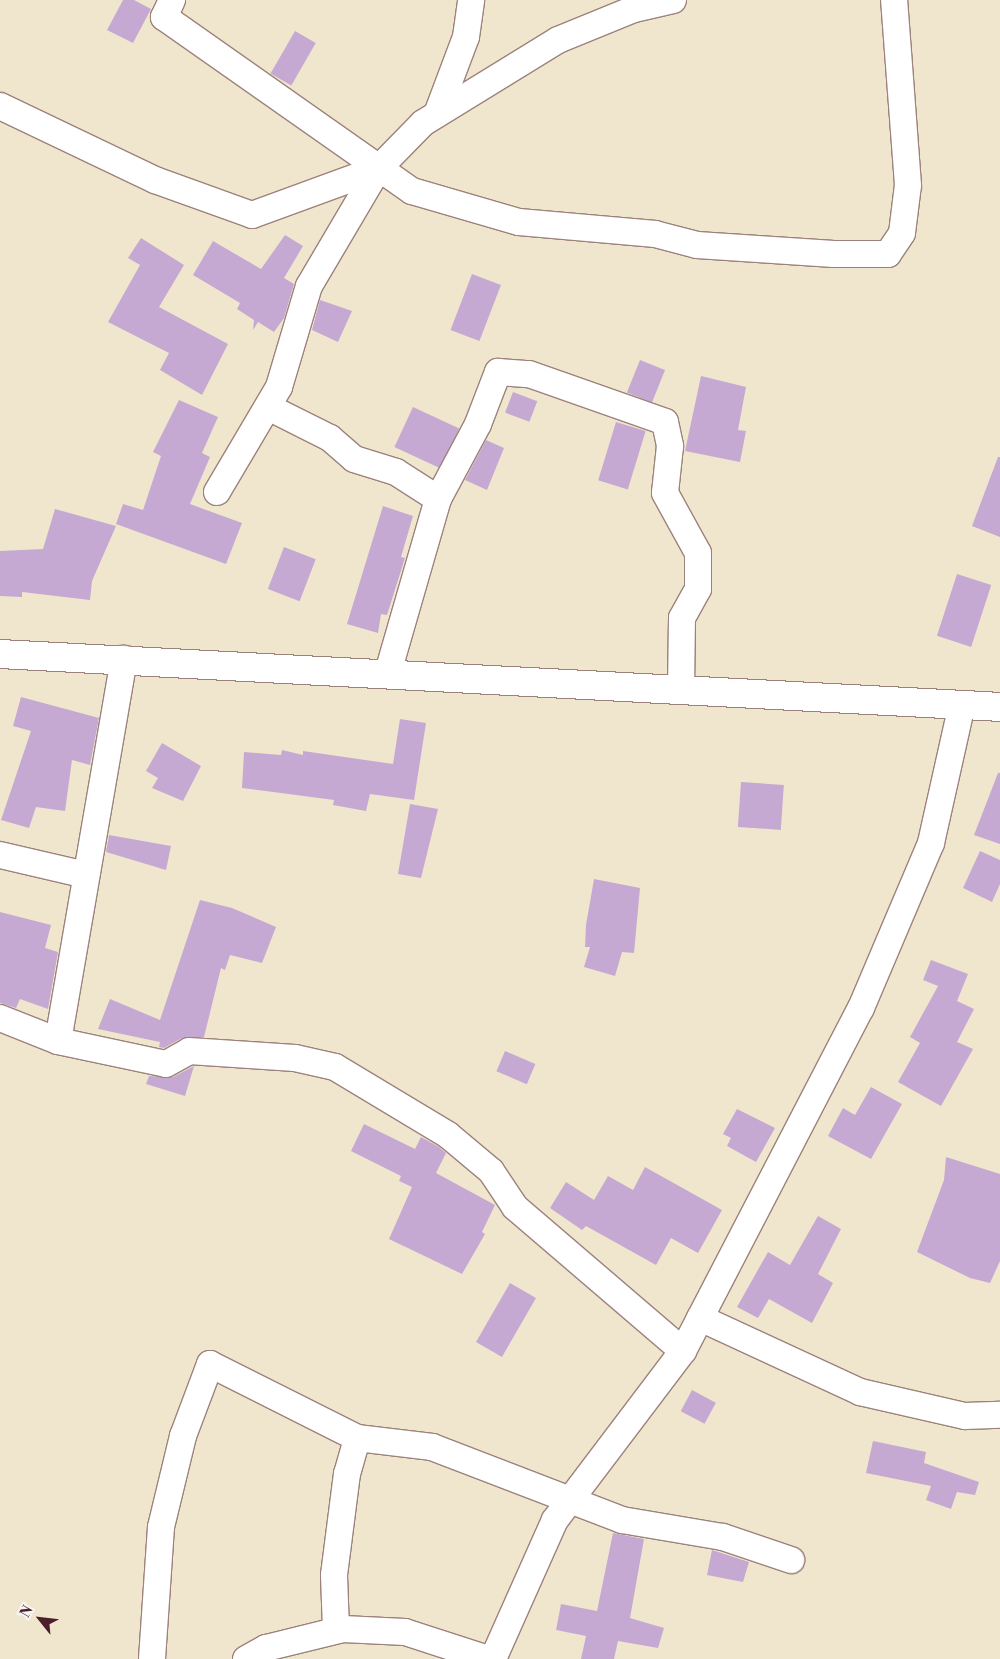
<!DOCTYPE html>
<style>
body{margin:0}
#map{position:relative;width:1000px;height:1659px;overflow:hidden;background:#f0e6ce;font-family:"Libre Bodoni",serif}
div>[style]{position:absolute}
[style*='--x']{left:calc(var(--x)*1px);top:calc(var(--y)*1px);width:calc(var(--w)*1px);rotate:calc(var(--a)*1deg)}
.building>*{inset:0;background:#c6a9d2;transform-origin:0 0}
.roads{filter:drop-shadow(1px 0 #9d827c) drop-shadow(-1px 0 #9d827c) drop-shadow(0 1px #9d827c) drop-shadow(0 -1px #9d827c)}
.street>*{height:26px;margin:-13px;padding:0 13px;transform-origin:13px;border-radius:13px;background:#fff}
.secondary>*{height:28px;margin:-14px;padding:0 14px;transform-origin:14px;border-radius:14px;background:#fff}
span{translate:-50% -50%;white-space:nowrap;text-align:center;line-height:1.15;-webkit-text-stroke:4px #f6f6f2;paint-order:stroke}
.north{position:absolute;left:15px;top:1594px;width:50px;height:50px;-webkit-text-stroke:4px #f6f6f2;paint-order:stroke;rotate:299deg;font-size:14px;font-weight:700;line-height:20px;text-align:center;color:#4a1f2b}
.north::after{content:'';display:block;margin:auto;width:18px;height:22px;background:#4a1f2b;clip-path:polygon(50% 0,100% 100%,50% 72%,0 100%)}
</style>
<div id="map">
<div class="building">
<div style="clip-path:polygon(123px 0,134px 0,151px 9px,133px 43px,107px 30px)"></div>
<div style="left:295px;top:31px;width:24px;height:49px;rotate:30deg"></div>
<div style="clip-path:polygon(285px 235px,303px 246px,284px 278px,294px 284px,284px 318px,274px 332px,258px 322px,253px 330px,254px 320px,237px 309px,240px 303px,193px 275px,213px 241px,261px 269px)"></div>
<div style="clip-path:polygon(141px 238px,184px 265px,159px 307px,228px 344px,202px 395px,160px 370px,169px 353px,108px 322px,140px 265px,128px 258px)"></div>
<div style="left:472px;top:274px;width:31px;height:60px;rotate:21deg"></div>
<div style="clip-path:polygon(320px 300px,352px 311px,338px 342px,312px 330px)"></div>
<div style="left:640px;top:360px;width:27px;height:35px;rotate:22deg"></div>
<div style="clip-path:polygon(701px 376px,746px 387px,738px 430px,746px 431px,740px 462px,685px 451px)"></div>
<div style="left:513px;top:392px;width:26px;height:22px;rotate:21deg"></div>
<div style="clip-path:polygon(179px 400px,218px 417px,202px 453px,210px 457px,190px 504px,242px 523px,226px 564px,116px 524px,123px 504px,143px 510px,161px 456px,153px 452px)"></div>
<div style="left:413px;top:407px;width:51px;height:44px;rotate:25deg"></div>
<div style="left:616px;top:422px;width:31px;height:61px;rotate:17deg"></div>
<div style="clip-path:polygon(486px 440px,504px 448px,487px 490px,465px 480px)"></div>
<div style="clip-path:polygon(998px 457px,1000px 457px,1000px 537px,972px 526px)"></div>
<div style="clip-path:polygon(383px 506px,413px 516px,401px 557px,405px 558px,387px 615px,381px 614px,378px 633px,347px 624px)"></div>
<div style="clip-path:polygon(55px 509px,116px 526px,92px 581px,90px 600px,22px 592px,22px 597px,0 596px,0 551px,43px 549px)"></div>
<div style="left:284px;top:547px;width:34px;height:45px;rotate:21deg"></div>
<div style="left:957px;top:574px;width:36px;height:65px;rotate:18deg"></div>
<div style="clip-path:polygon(21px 697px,99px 718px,90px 765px,72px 760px,65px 811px,36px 807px,29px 828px,1px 820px,31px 731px,13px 726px)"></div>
<div style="clip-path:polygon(400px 719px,426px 723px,414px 800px,370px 794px,366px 811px,333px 805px,334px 800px,242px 788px,244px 752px,281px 755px,282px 750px,303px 755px,303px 751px,393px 764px)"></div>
<div style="clip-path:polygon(162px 743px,201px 766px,183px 801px,152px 788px,158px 778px,146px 771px)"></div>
<div style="clip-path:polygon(998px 773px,1000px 773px,1000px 844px,974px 835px)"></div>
<div style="left:741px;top:782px;width:43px;height:45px;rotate:4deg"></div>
<div style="clip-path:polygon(410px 804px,438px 809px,421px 878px,398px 874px)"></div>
<div style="clip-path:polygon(109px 835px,171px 846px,166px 870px,106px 852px)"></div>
<div style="clip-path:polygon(980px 851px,1000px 860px,1000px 884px,992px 902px,963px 888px)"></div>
<div style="clip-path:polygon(594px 879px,640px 888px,634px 953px,622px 952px,615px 976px,584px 967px,590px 947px,585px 947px,586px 925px)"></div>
<div style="clip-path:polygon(200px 900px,232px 908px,276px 927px,262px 963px,230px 955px,225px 970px,221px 968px,204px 1037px,182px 1038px,164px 1048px,159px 1047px,160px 1042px,98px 1029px,110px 999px,160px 1020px)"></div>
<div style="clip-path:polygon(0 912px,51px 925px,45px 948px,58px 952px,48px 1009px,20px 999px,16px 1008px,0 1003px)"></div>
<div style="clip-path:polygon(931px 960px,968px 974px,957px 1001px,974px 1009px,957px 1042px,973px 1049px,941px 1106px,898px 1082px,920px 1043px,910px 1037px,938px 986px,923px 980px)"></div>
<div style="left:505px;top:1051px;width:33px;height:22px;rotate:23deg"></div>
<div style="clip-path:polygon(194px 1066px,185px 1096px,146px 1084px,149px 1076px,173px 1077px)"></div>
<div style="clip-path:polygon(871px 1087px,902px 1104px,871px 1159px,828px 1136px,843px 1108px,855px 1115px)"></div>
<div style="clip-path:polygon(737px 1109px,775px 1128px,756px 1162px,727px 1146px,731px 1138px,723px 1134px)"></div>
<div style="clip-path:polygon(364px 1124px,415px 1149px,421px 1137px,439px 1147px,446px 1153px,436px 1173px,495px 1205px,482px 1232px,485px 1234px,462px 1274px,389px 1239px,412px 1187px,399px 1181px,401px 1176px,351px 1151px)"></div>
<div style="clip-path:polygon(946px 1157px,1000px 1174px,1000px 1261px,990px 1283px,970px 1278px,917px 1252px,944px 1180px)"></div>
<div style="clip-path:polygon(645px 1167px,722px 1210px,698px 1253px,671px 1238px,656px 1265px,586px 1226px,582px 1230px,550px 1208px,566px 1182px,594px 1200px,608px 1176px,633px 1190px)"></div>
<div style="clip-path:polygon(818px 1216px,841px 1229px,818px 1274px,833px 1283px,812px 1323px,769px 1299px,758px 1318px,737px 1307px,768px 1252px,790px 1265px)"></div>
<div style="left:510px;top:1283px;width:30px;height:68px;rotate:30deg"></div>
<div style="left:692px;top:1390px;width:27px;height:24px;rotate:28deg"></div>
<div style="clip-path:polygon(873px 1441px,926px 1452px,924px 1463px,979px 1482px,975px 1495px,957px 1492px,951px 1509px,926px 1500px,931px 1486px,866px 1473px)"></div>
<div style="clip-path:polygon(613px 1533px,644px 1539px,630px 1618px,664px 1628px,658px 1648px,618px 1641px,614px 1659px,581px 1659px,586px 1636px,556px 1630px,561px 1604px,597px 1611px)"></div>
<div style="clip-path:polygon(712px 1550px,749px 1562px,743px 1582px,707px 1575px)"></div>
</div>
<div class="roads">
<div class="street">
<div style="--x:172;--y:0;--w:19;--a:115"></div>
<div style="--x:164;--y:17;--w:303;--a:35.1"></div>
<div style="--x:412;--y:191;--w:111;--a:16.2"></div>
<div style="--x:519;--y:222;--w:137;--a:5"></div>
<div style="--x:655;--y:234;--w:43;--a:14.7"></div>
<div style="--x:697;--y:245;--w:137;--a:3.8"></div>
<div style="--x:834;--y:254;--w:54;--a:0"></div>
<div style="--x:888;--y:254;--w:25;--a:-56"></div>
<div style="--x:902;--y:233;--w:48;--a:-82.9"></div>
<div style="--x:908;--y:185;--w:186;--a:-94.3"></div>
<div style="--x:0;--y:106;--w:172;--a:25.5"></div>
<div style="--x:155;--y:180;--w:103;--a:19.8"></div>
<div style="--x:252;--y:215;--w:134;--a:-20.1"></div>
<div style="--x:378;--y:169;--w:64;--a:-45.6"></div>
<div style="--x:423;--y:123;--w:158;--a:-31.6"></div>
<div style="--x:558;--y:40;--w:82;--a:-22.2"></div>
<div style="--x:634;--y:9;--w:40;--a:-13"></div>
<div style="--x:437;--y:114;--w:82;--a:-69.4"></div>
<div style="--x:466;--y:37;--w:37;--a:-82"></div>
<div style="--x:268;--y:407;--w:69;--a:26.6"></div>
<div style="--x:330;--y:438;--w:32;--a:41"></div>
<div style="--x:354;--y:459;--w:44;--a:17.2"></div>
<div style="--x:396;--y:472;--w:50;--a:32.7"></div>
<div style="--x:438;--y:499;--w:180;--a:106.1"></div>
<div style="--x:217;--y:492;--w:122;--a:-59.4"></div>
<div style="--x:279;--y:387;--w:105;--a:-73.5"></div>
<div style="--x:309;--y:286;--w:136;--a:-59.5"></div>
<div style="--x:438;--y:499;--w:85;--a:-61.9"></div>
<div style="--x:478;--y:424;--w:56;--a:-69"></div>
<div style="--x:498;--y:372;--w:31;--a:4"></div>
<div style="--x:529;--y:374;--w:144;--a:19.4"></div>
<div style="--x:665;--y:422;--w:25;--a:78"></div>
<div style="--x:670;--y:446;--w:47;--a:96.1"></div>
<div style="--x:665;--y:493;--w:68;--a:61.2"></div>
<div style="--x:698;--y:553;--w:36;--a:90"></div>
<div style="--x:698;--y:589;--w:33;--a:119"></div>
<div style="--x:682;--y:618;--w:70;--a:90.8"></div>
<div style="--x:0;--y:855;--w:88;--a:13.1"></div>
<div style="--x:0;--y:1018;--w:62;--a:21.6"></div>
<div style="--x:58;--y:1041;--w:110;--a:12"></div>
<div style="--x:166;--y:1064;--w:26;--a:-29"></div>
<div style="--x:189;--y:1051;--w:106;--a:3.8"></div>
<div style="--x:295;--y:1058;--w:41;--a:12.7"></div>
<div style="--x:335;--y:1067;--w:132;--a:31"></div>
<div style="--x:448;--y:1135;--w:56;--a:39.9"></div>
<div style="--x:491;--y:1171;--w:43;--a:56.3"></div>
<div style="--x:515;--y:1207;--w:221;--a:40.6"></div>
<div style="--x:58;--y:1041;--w:388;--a:-80.2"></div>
<div style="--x:700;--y:1318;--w:176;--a:24.8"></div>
<div style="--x:860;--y:1392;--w:108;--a:12.9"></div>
<div style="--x:965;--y:1416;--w:35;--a:-2"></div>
<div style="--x:336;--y:1630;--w:55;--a:-92.1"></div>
<div style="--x:334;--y:1575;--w:102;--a:-82.7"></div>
<div style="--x:347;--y:1474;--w:37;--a:-74"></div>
<div style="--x:152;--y:1659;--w:132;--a:-86.1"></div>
<div style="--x:161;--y:1527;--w:94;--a:-76.4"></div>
<div style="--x:183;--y:1436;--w:77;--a:-69.4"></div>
<div style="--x:210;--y:1364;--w:165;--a:26.7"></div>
<div style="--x:357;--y:1438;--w:76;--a:6.8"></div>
<div style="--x:432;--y:1447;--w:204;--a:21"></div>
<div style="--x:622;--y:1520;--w:102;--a:9.6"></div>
<div style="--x:723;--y:1537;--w:72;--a:18.7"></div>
<div style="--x:246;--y:1659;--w:23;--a:-29"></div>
<div style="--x:266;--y:1648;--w:79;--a:-13.9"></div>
<div style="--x:343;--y:1629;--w:62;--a:2.8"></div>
<div style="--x:405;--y:1632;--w:87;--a:18"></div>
<div style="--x:493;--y:1659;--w:152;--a:-66"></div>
<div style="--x:555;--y:1520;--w:212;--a:-52.9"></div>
<div style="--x:683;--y:1351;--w:386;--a:-62.6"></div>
<div style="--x:861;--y:1008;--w:179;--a:-67"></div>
<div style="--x:931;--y:843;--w:142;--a:-77.4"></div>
</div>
<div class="secondary">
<div style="--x:0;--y:654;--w:1001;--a:3.03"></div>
</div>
</div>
<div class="north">N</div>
</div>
